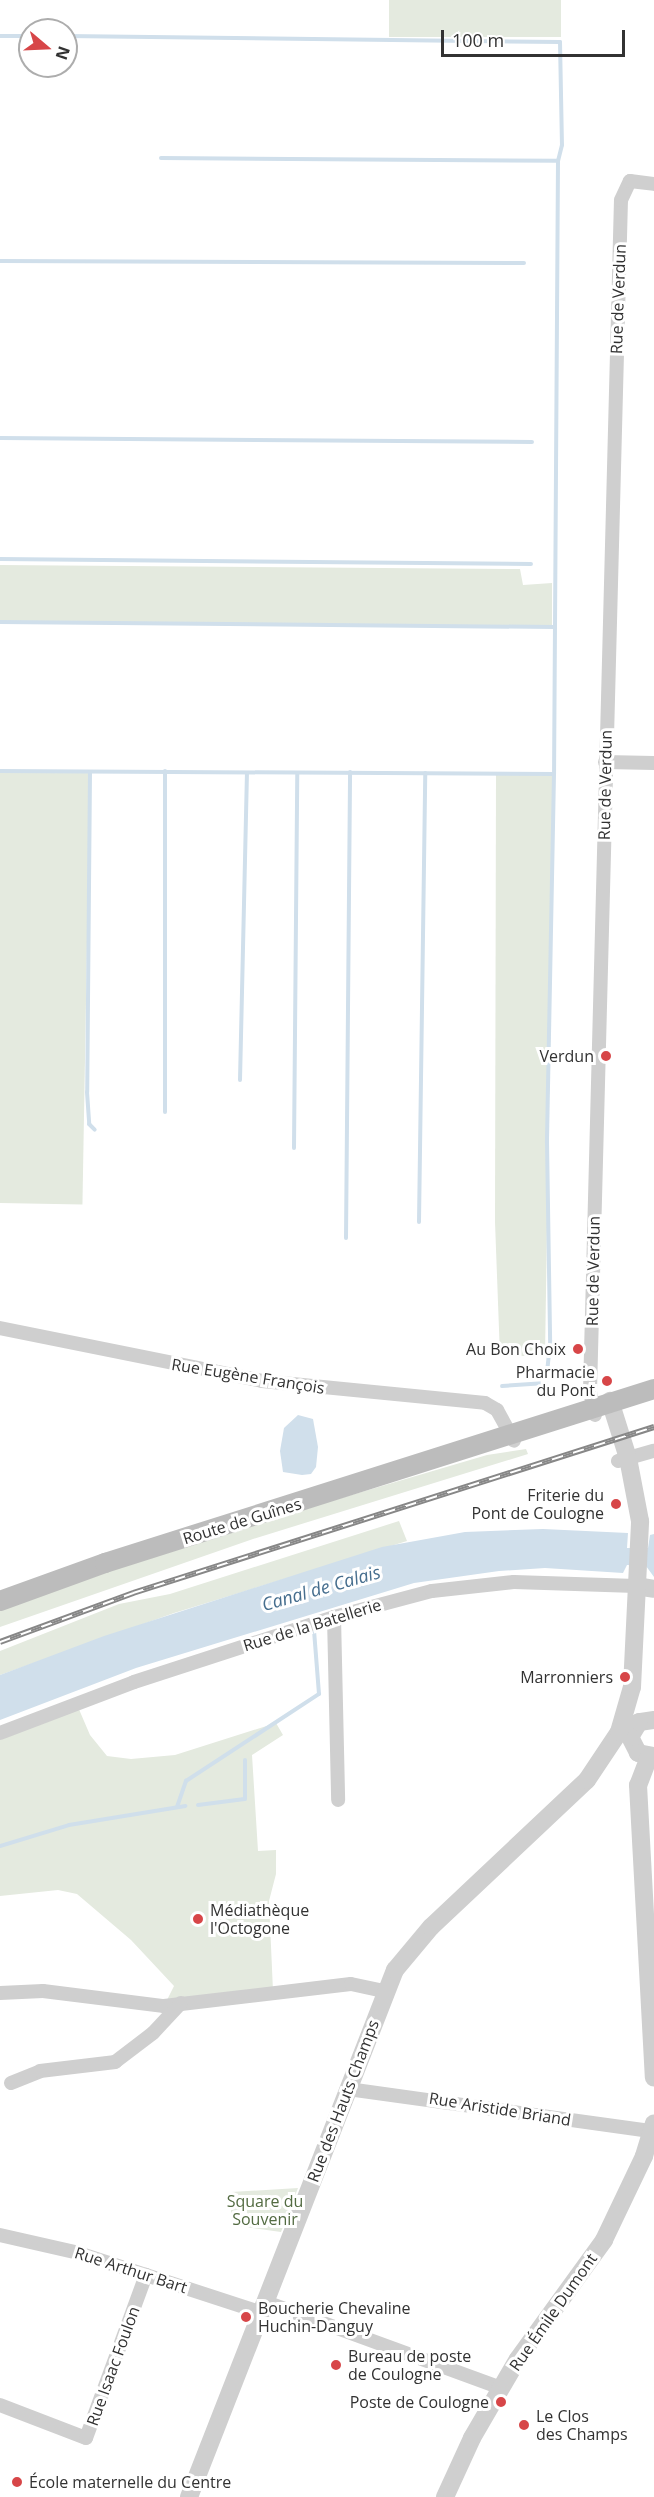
<!DOCTYPE html>
<meta charset="utf-8">
<style>
body{margin:0}
#map{position:relative;width:654px;height:2497px;overflow:hidden;background:#fff;font-family:"Open Sans",sans-serif}
div>[style]{position:absolute}
[style*='--x']{left:calc(var(--x)*1px);top:calc(var(--y)*1px);width:calc(var(--w)*1px);rotate:calc(var(--a)*1deg)}
.green>*{inset:0;background:#e4eadf;transform-origin:0 0}
.water>*{inset:0;background:#d0dfeb}
.stream>*{height:4px;margin:-2px;padding:0 2px;transform-origin:2px;border-radius:2px;background:#d0dfeb}
.minor>*{height:14px;margin:-7px;padding:0 7px;transform-origin:7px;border-radius:7px;background:#cfcfcf}
.tertiary>*{height:18px;margin:-9px;padding:0 9px;transform-origin:9px;border-radius:9px;background:#cfcfcf}
.secondary>*{height:20px;margin:-10px;padding:0 10px;transform-origin:10px;border-radius:10px;background:#bcbcbc}
.rail>*{height:6px;margin-top:-3px;transform-origin:0;background:repeating-linear-gradient(90deg,#fff 0 11px,#878787 0 22px);box-sizing:border-box;border-block:2px solid #878787}
.dots>*{width:16px;height:16px;translate:-50% -50%;box-sizing:border-box;border:3px solid #fff;border-radius:50%}
span{translate:-50% -50%;white-space:nowrap;text-align:center;line-height:1.15;-webkit-text-stroke:6px #fff;paint-order:stroke}
.street-label{font-size:16px;color:#323232}
.poi-label{font-size:16px;color:#323232}
.right{translate:-100% -50%;text-align:right}
.left{translate:0 -50%;text-align:left}
.park-label{font-size:16px;color:#536b42}
.water-label{font-size:18px;color:#466e8e;font-style:italic}
.north{position:absolute;left:18px;top:18px;width:60px;height:60px;box-sizing:border-box;background:#fff;border:2px solid #adadad;border-radius:50%;rotate:109deg;font-size:16px;font-weight:700;line-height:24px;text-align:center;color:#323232}
.north::after{content:'';display:block;margin:auto;width:21px;height:27px;background:#d74648;clip-path:polygon(50% 0,100% 100%,50% 72%,0 100%)}
.scale{position:absolute;left:441px;top:30px;width:184px;height:27px;box-sizing:border-box;border:3px solid #323232;border-top:0;padding-left:8px;font-size:18px;line-height:21px;white-space:nowrap;color:#323232;-webkit-text-stroke:4px #fff;paint-order:stroke}
</style>
<div id="map">
<div class="green">
<div style="left:389px;top:0;width:172px;height:37px"></div>
<div style="clip-path:polygon(0 565px,520px 569px,523px 585px,552px 583px,552px 628px,0 623px)"></div>
<div style="left:0;top:771px;width:90px;height:432px;rotate:1deg"></div>
<div style="clip-path:polygon(496px 774px,554px 774px,545px 1356px,500px 1356px,495px 1222px)"></div>
<div style="clip-path:polygon(526px 1449px,528px 1454px,253px 1539px,0 1627px,0 1608px,189px 1543px,487px 1455px)"></div>
<div style="clip-path:polygon(399px 1521px,407px 1541px,174px 1613px,0 1675px,0 1651px,119px 1604px,170px 1594px)"></div>
<div style="clip-path:polygon(78px 1707px,90px 1735px,107px 1756px,131px 1759px,175px 1755px,276px 1723px,283px 1735px,252px 1755px,258px 1851px,276px 1850px,276px 1874px,269px 1901px,273px 1991px,164px 2006px,174px 1986px,131px 1940px,77px 1894px,58px 1890px,0 1896px,0 1737px)"></div>
<div style="clip-path:polygon(298px 2188px,281px 2232px,231px 2225px,231px 2192px)"></div>
</div>
<div class="water">
<div style="clip-path:polygon(298px 1415px,313px 1419px,318px 1447px,316px 1467px,311px 1474px,302px 1475px,283px 1472px,280px 1451px,284px 1428px)"></div>
<div style="clip-path:polygon(543px 1529px,628px 1533px,627px 1548px,648px 1548px,650px 1535px,654px 1534px,654px 1577px,646px 1566px,627px 1565px,623px 1573px,545px 1568px,499px 1571px,414px 1583px,136px 1668px,0 1720px,0 1675px,104px 1636px,382px 1547px,465px 1532px)"></div>
</div>
<div class="stream">
<div style="--x:0;--y:36;--w:30;--a:0"></div>
<div style="--x:66;--y:36;--w:494;--a:0.7"></div>
<div style="--x:560;--y:42;--w:103;--a:88.9"></div>
<div style="--x:562;--y:145;--w:16;--a:104"></div>
<div style="--x:161;--y:158;--w:397;--a:0.4"></div>
<div style="--x:558;--y:161;--w:613;--a:90.37"></div>
<div style="--x:0;--y:261;--w:524;--a:0.22"></div>
<div style="--x:0;--y:438;--w:532;--a:0.43"></div>
<div style="--x:0;--y:559;--w:531;--a:0.54"></div>
<div style="--x:0;--y:622;--w:554;--a:0.52"></div>
<div style="--x:0;--y:771;--w:554;--a:0.31"></div>
<div style="--x:554;--y:774;--w:368;--a:91.1"></div>
<div style="--x:547;--y:1142;--w:202;--a:89.1"></div>
<div style="--x:550;--y:1344;--w:39;--a:96"></div>
<div style="--x:546;--y:1383;--w:44;--a:176.1"></div>
<div style="--x:165;--y:771;--w:341;--a:90"></div>
<div style="--x:90;--y:772;--w:320;--a:90.5"></div>
<div style="--x:87;--y:1092;--w:32;--a:86"></div>
<div style="--x:89;--y:1124;--w:8;--a:45"></div>
<div style="--x:240;--y:1080;--w:307;--a:-88.7"></div>
<div style="--x:294;--y:1148;--w:374;--a:-89.5"></div>
<div style="--x:419;--y:1222;--w:449;--a:-89.2"></div>
<div style="--x:346;--y:1238;--w:466;--a:-89.5"></div>
<div style="--x:198;--y:1805;--w:47;--a:-7.3"></div>
<div style="--x:245;--y:1799;--w:39;--a:-90"></div>
<div style="--x:177;--y:1807;--w:28;--a:-71"></div>
<div style="--x:186;--y:1781;--w:159;--a:-33.2"></div>
<div style="--x:319;--y:1694;--w:64;--a:-94.5"></div>
<div style="--x:0;--y:1846;--w:72;--a:-16.9"></div>
<div style="--x:69;--y:1825;--w:118;--a:-9.3"></div>
</div>
<div class="minor">
<div style="--x:605;--y:762;--w:49;--a:1.2"></div>
<div style="--x:0;--y:1328;--w:267;--a:11.4"></div>
<div style="--x:262;--y:1381;--w:224;--a:5.6"></div>
<div style="--x:485;--y:1403;--w:14;--a:30"></div>
<div style="--x:497;--y:1410;--w:35;--a:61"></div>
<div style="--x:595;--y:1415;--w:25;--a:-102"></div>
<div style="--x:590;--y:1391;--w:1191;--a:-88.51"></div>
<div style="--x:621;--y:200;--w:21;--a:-65"></div>
<div style="--x:630;--y:181;--w:24;--a:7"></div>
<div style="--x:618;--y:1461;--w:37;--a:-16"></div>
<div style="--x:334;--y:1617;--w:183;--a:88.7"></div>
<div style="--x:0;--y:1733;--w:143;--a:-20.8"></div>
<div style="--x:134;--y:1682;--w:210;--a:-18"></div>
<div style="--x:334;--y:1617;--w:101;--a:-14.9"></div>
<div style="--x:432;--y:1591;--w:82;--a:-6.3"></div>
<div style="--x:514;--y:1582;--w:122;--a:1.9"></div>
<div style="--x:0;--y:1993;--w:43;--a:-2.7"></div>
<div style="--x:43;--y:1991;--w:122;--a:7.1"></div>
<div style="--x:164;--y:2006;--w:188;--a:-6.7"></div>
<div style="--x:351;--y:1984;--w:34;--a:12"></div>
<div style="--x:11;--y:2083;--w:31;--a:-22"></div>
<div style="--x:40;--y:2071;--w:76;--a:-6.8"></div>
<div style="--x:115;--y:2062;--w:48;--a:-37.3"></div>
<div style="--x:153;--y:2033;--w:41;--a:-47"></div>
<div style="--x:348;--y:2089;--w:307;--a:7.9"></div>
<div style="--x:0;--y:2235;--w:77;--a:12.8"></div>
<div style="--x:75;--y:2252;--w:194;--a:18"></div>
<div style="--x:266;--y:2302;--w:250;--a:20.1"></div>
<div style="--x:0;--y:2405;--w:92;--a:21"></div>
<div style="--x:86;--y:2438;--w:174;--a:-69.8"></div>
</div>
<div class="tertiary">
<div style="--x:636;--y:1586;--w:18;--a:9"></div>
<div style="--x:654;--y:1720;--w:15;--a:172"></div>
<div style="--x:639;--y:1722;--w:17;--a:121"></div>
<div style="--x:630;--y:1737;--w:18;--a:63"></div>
<div style="--x:638;--y:1753;--w:16;--a:11"></div>
<div style="--x:649;--y:1757;--w:30;--a:111"></div>
<div style="--x:638;--y:1785;--w:293;--a:86.9"></div>
<div style="--x:189;--y:2497;--w:566;--a:-68.65"></div>
<div style="--x:395;--y:1970;--w:56;--a:-50.1"></div>
<div style="--x:431;--y:1927;--w:214;--a:-43.3"></div>
<div style="--x:587;--y:1780;--w:58;--a:-56.3"></div>
<div style="--x:619;--y:1732;--w:47;--a:-73.9"></div>
<div style="--x:632;--y:1687;--w:166;--a:-87.2"></div>
<div style="--x:640;--y:1521;--w:64;--a:-100.8"></div>
<div style="--x:628;--y:1458;--w:60;--a:-107.5"></div>
<div style="--x:445;--y:2497;--w:65;--a:-65.4"></div>
<div style="--x:472;--y:2438;--w:91;--a:-59.8"></div>
<div style="--x:518;--y:2359;--w:147;--a:-54.1"></div>
<div style="--x:604;--y:2240;--w:93;--a:-64.5"></div>
<div style="--x:644;--y:2156;--w:34;--a:-73"></div>
</div>
<div class="secondary">
<div style="--x:0;--y:1601;--w:112;--a:-19.9"></div>
<div style="--x:105;--y:1563;--w:576;--a:-17.59"></div>
</div>
<div class="rail">
<div style="--x:0;--y:1642;--w:142;--a:-20.2"></div>
<div style="--x:133;--y:1593;--w:547;--a:-17.67"></div>
</div>
<div class="dots">
<div style="left:606px;top:1056px;background:#d74648"></div>
<div style="left:578px;top:1349px;background:#d74648"></div>
<div style="left:607px;top:1381px;background:#d74648"></div>
<div style="left:616px;top:1504px;background:#d74648"></div>
<div style="left:625px;top:1677px;background:#d74648"></div>
<div style="left:198px;top:1919px;background:#d74648"></div>
<div style="left:246px;top:2317px;background:#d74648"></div>
<div style="left:336px;top:2365px;background:#d74648"></div>
<div style="left:501px;top:2402px;background:#d74648"></div>
<div style="left:524px;top:2425px;background:#d74648"></div>
<div style="left:17px;top:2482px;background:#d74648"></div>
</div>
<div class="street-label">
<span style="left:618px;top:299px;rotate:-88deg">Rue de Verdun</span>
<span style="left:605px;top:785px;rotate:-89deg">Rue de Verdun</span>
<span style="left:593px;top:1271px;rotate:-89deg">Rue de Verdun</span>
<span style="left:248px;top:1376px;rotate:9deg">Rue Eugène François</span>
<span style="left:242px;top:1521px;rotate:-17deg">Route de Guînes</span>
<span style="left:312px;top:1625px;rotate:-17deg">Rue de la Batellerie</span>
<span style="left:343px;top:2101px;rotate:-69deg">Rue des Hauts Champs</span>
<span style="left:500px;top:2109px;rotate:9deg">Rue Aristide Briand</span>
<span style="left:131px;top:2270px;rotate:18deg">Rue Arthur Bart</span>
<span style="left:553px;top:2312px;rotate:-55deg">Rue Émile Dumont</span>
<span style="left:113px;top:2366px;rotate:-70deg">Rue Isaac Foulon</span>
</div>
<div class="poi-label">
<span class="right" style="left:594px;top:1056px">Verdun</span>
<span class="right" style="left:566px;top:1349px">Au Bon Choix</span>
<span class="right" style="left:595px;top:1381px">Pharmacie<br>du Pont</span>
<span class="right" style="left:604px;top:1504px">Friterie du<br>Pont de Coulogne</span>
<span class="right" style="left:613px;top:1677px">Marronniers</span>
<span class="left" style="left:210px;top:1919px">Médiathèque<br>l'Octogone</span>
<span class="left" style="left:258px;top:2317px">Boucherie Chevaline<br>Huchin-Danguy</span>
<span class="left" style="left:348px;top:2365px">Bureau de poste<br>de Coulogne</span>
<span class="right" style="left:489px;top:2402px">Poste de Coulogne</span>
<span class="left" style="left:536px;top:2425px">Le Clos<br>des Champs</span>
<span class="left" style="left:29px;top:2482px">École maternelle du Centre</span>
</div>
<div class="park-label">
<span style="left:265px;top:2210px">Square du<br>Souvenir</span>
</div>
<div class="water-label">
<span style="left:321px;top:1588px;rotate:-16deg">Canal de Calais</span>
</div>
<div class="north">N</div>
<div class="scale">100 m</div>
</div>
